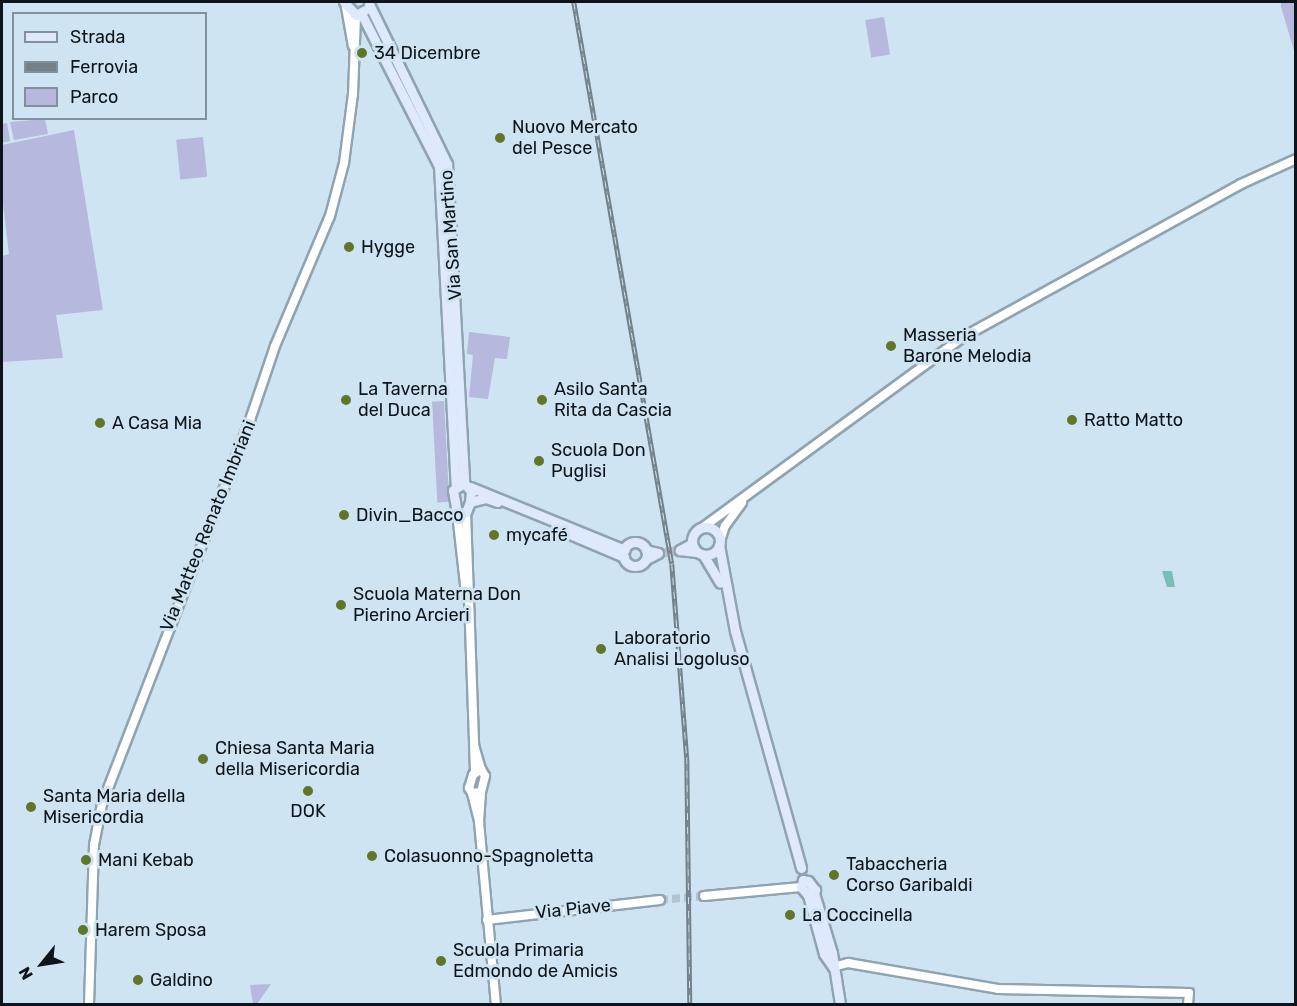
<!DOCTYPE html>
<meta charset="utf-8">
<style>
body{margin:0}
#map{position:relative;width:1297px;height:1006px;overflow:hidden;background:#cfe4f2;font-family:Rubik,sans-serif}
div>[style]{position:absolute}
[style*='--x']{left:calc(var(--x)*1px);top:calc(var(--y)*1px);width:calc(var(--w)*1px);rotate:calc(var(--a)*1deg)}
.green>*{inset:0;background:#b6b8dd;transform-origin:0 0}
.water>*{inset:0;background:#7cbbb8}
.tertiary-tunnel>*{height:8px;margin-top:-4px;transform-origin:0;background:repeating-linear-gradient(90deg,#b2c5d2 0 8px,transparent 0 12px)}
.secondary-tunnel>*{height:9px;margin-top:-4.5px;transform-origin:0;background:repeating-linear-gradient(90deg,#b2c5d2 0 9px,transparent 0 13.5px)}
.roads{filter:drop-shadow(2px 0 #8fa3b0) drop-shadow(-2px 0 #8fa3b0) drop-shadow(0 2px #8fa3b0) drop-shadow(0 -2px #8fa3b0)}
.tertiary>*{height:8px;margin:-4px;padding:0 4px;transform-origin:4px;border-radius:4px;background:#fff}
.secondary>*{height:9px;margin:-4.5px;padding:0 4.5px;transform-origin:4.5px;border-radius:4.5px;background:#dee9fd}
.secondary>.ring{margin:-4.5px;padding:0;box-sizing:content-box;background:none;border:9px solid #dee9fd;border-radius:50%}
.rail>*{height:4.5px;margin-top:-2.25px;transform-origin:0;background:repeating-linear-gradient(90deg,#cfe4f2 0 7px,#72818a 0 14px);box-sizing:border-box;border-block:2px solid #72818a}
.dots>*{width:16px;height:16px;translate:-50% -50%;box-sizing:border-box;border:3px solid #cfe4f2;border-radius:50%}
span{translate:-50% -50%;white-space:nowrap;text-align:center;line-height:1.15;-webkit-text-stroke:6px #cfe4f2;paint-order:stroke}
.poi-label{font-size:18px;color:#0d151a}
.left{translate:0 -50%;text-align:left}
.street-label{font-size:18px;color:#0d151a}
.frame{position:absolute;inset:0;border:3px solid #0d151a;pointer-events:none}
.legend{position:absolute;left:12px;top:12px;width:195px;height:108px;box-sizing:border-box;background:#cfe4f2;border:2px solid #81919c;margin:0;padding:8px 10px;list-style:none;font-size:18px;color:#0d151a}
.legend li{display:flex;align-items:center;gap:12px;height:30px}
.legend b{width:30px;border:2px solid #81919c}
.north{position:absolute;left:12px;top:934px;width:60px;height:60px;-webkit-text-stroke:4px #cfe4f2;paint-order:stroke;rotate:240deg;font-size:16px;font-weight:700;line-height:24px;text-align:center;color:#0d151a}
.north::after{content:'';display:block;margin:auto;width:21px;height:27px;background:#0d151a;clip-path:polygon(50% 0,100% 100%,50% 72%,0 100%)}
</style>
<div id="map">
<div class="green">
<div style="clip-path:polygon(1281px 2px,1295px 2px,1295px 54px,1281px 7px)"></div>
<div style="left:884px;top:17px;width:38px;height:19px;rotate:81deg"></div>
<div style="clip-path:polygon(45px 119px,48px 134px,14px 140px,10px 122px)"></div>
<div style="clip-path:polygon(7px 123px,10px 141px,2px 143px,2px 124px)"></div>
<div style="clip-path:polygon(74px 130px,103px 310px,56px 315px,63px 358px,2px 362px,2px 256px,9px 254px,2px 195px,2px 145px)"></div>
<div style="left:203px;top:137px;width:40px;height:27px;rotate:84deg"></div>
<div style="clip-path:polygon(469px 332px,510px 337px,507px 359px,495px 358px,488px 399px,469px 397px,473px 355px,467px 354px)"></div>
<div style="left:444px;top:401px;width:101px;height:12px;rotate:87deg"></div>
<div style="clip-path:polygon(271px 984px,257px 1004px,253px 1004px,250px 985px)"></div>
</div>
<div class="water">
<div style="clip-path:polygon(1162px 571px,1172px 571px,1175px 587px,1167px 587px)"></div>
</div>
<div class="tertiary-tunnel">
<div style="--x:660;--y:900;--w:44;--a:-5.2"></div>
</div>
<div class="secondary-tunnel">
<div style="--x:658;--y:553;--w:22;--a:-8"></div>
</div>
<div class="roads">
<div class="tertiary">
<div style="--x:346;--y:7;--w:39;--a:80"></div>
<div style="--x:466;--y:512;--w:233;--a:88"></div>
<div style="--x:457;--y:513;--w:81;--a:83.6"></div>
<div style="--x:702;--y:528;--w:323;--a:-36.2"></div>
<div style="--x:963;--y:337;--w:317;--a:-28.8"></div>
<div style="--x:1241;--y:184;--w:60;--a:-24.4"></div>
<div style="--x:720;--y:541;--w:16;--a:-72"></div>
<div style="--x:725;--y:526;--w:29;--a:-54"></div>
<div style="--x:481;--y:769;--w:8;--a:60"></div>
<div style="--x:485;--y:776;--w:16;--a:104"></div>
<div style="--x:481;--y:792;--w:9;--a:174"></div>
<div style="--x:472;--y:793;--w:6;--a:-121"></div>
<div style="--x:469;--y:788;--w:14;--a:-73"></div>
<div style="--x:473;--y:775;--w:10;--a:-37"></div>
<div style="--x:475;--y:771;--w:26;--a:-92"></div>
<div style="--x:474;--y:745;--w:25;--a:74"></div>
<div style="--x:472;--y:793;--w:30;--a:76"></div>
<div style="--x:479;--y:822;--w:30;--a:-86"></div>
<div style="--x:479;--y:822;--w:183;--a:84.7"></div>
<div style="--x:704;--y:896;--w:97;--a:-5.3"></div>
<div style="--x:487;--y:920;--w:174;--a:-6.6"></div>
<div style="--x:833;--y:967;--w:16;--a:-15"></div>
<div style="--x:848;--y:963;--w:152;--a:9.8"></div>
<div style="--x:998;--y:989;--w:191;--a:1.2"></div>
<div style="--x:1189;--y:993;--w:11;--a:95"></div>
<div style="--x:89;--y:1004;--w:159;--a:-88.2"></div>
<div style="--x:94;--y:845;--w:42;--a:-79"></div>
<div style="--x:102;--y:804;--w:412;--a:-68.9"></div>
<div style="--x:250;--y:420;--w:78;--a:-71.3"></div>
<div style="--x:275;--y:346;--w:141;--a:-67.1"></div>
<div style="--x:330;--y:216;--w:55;--a:-75.2"></div>
<div style="--x:344;--y:163;--w:70;--a:-82.6"></div>
<div style="--x:353;--y:94;--w:79;--a:-87.8"></div>
</div>
<div class="secondary">
<div style="--x:344;--y:2;--w:18;--a:47"></div>
<div style="--x:356;--y:15;--w:10;--a:-29"></div>
<div style="--x:369;--y:4;--w:178;--a:64"></div>
<div style="--x:447;--y:164;--w:319;--a:86.9"></div>
<div style="--x:362;--y:15;--w:169;--a:63"></div>
<div style="--x:439;--y:166;--w:320;--a:87"></div>
<div style="--x:464;--y:483;--w:11;--a:49"></div>
<div style="--x:471;--y:491;--w:11;--a:95"></div>
<div style="--x:470;--y:502;--w:11;--a:112"></div>
<div style="--x:466;--y:512;--w:9;--a:174"></div>
<div style="--x:457;--y:513;--w:23;--a:-100"></div>
<div style="--x:453;--y:490;--w:13;--a:-32"></div>
<div style="--x:470;--y:487;--w:167;--a:22.1"></div>
<div style="--x:470;--y:502;--w:16;--a:-14"></div>
<div style="--x:486;--y:498;--w:12;--a:20"></div>
<div class="ring" style="left:692px;top:527px;width:19px;height:19px"></div>
<div style="--x:570;--y:534;--w:59;--a:23.1"></div>
<div class="ring" style="left:623px;top:542px;width:15px;height:15px"></div>
<div style="--x:691;--y:544;--w:13;--a:151"></div>
<div style="--x:680;--y:550;--w:16;--a:7"></div>
<div style="--x:719;--y:545;--w:87;--a:79.5"></div>
<div style="--x:735;--y:631;--w:246;--a:74.4"></div>
<div style="--x:646;--y:550;--w:12;--a:14"></div>
<div style="--x:658;--y:553;--w:13;--a:153"></div>
<div style="--x:704;--y:556;--w:31;--a:59"></div>
<div style="--x:814;--y:893;--w:63;--a:73.3"></div>
<div style="--x:832;--y:953;--w:52;--a:81.1"></div>
<div style="--x:808;--y:895;--w:9;--a:-36"></div>
<div style="--x:815;--y:890;--w:11;--a:-128"></div>
<div style="--x:808;--y:881;--w:5;--a:-169"></div>
<div style="--x:803;--y:880;--w:7;--a:106"></div>
<div style="--x:801;--y:887;--w:11;--a:49"></div>
<div style="--x:808;--y:895;--w:61;--a:74.8"></div>
<div style="--x:824;--y:954;--w:16;--a:55"></div>
</div>
</div>
<div class="rail">
<div style="--x:574;--y:2;--w:570;--a:80.11"></div>
<div style="--x:672;--y:564;--w:194;--a:85.6"></div>
<div style="--x:687;--y:757;--w:247;--a:89.3"></div>
</div>
<div class="dots">
<div style="left:362px;top:53px;background:#607628"></div>
<div style="left:500px;top:138px;background:#607628"></div>
<div style="left:349px;top:247px;background:#607628"></div>
<div style="left:891px;top:346px;background:#607628"></div>
<div style="left:346px;top:400px;background:#607628"></div>
<div style="left:542px;top:400px;background:#607628"></div>
<div style="left:1072px;top:420px;background:#607628"></div>
<div style="left:100px;top:423px;background:#607628"></div>
<div style="left:539px;top:461px;background:#607628"></div>
<div style="left:344px;top:515px;background:#607628"></div>
<div style="left:494px;top:535px;background:#607628"></div>
<div style="left:341px;top:605px;background:#607628"></div>
<div style="left:601px;top:649px;background:#607628"></div>
<div style="left:203px;top:759px;background:#607628"></div>
<div style="left:308px;top:791px;background:#607628"></div>
<div style="left:31px;top:807px;background:#607628"></div>
<div style="left:372px;top:856px;background:#607628"></div>
<div style="left:86px;top:860px;background:#607628"></div>
<div style="left:834px;top:875px;background:#607628"></div>
<div style="left:790px;top:915px;background:#607628"></div>
<div style="left:83px;top:930px;background:#607628"></div>
<div style="left:441px;top:961px;background:#607628"></div>
<div style="left:138px;top:980px;background:#607628"></div>
</div>
<div class="poi-label">
<span class="left" style="left:374px;top:53px">34 Dicembre</span>
<span class="left" style="left:512px;top:138px">Nuovo Mercato<br>del Pesce</span>
<span class="left" style="left:361px;top:247px">Hygge</span>
<span class="left" style="left:903px;top:346px">Masseria<br>Barone Melodia</span>
<span class="left" style="left:358px;top:400px">La Taverna<br>del Duca</span>
<span class="left" style="left:554px;top:400px">Asilo Santa<br>Rita da Cascia</span>
<span class="left" style="left:1084px;top:420px">Ratto Matto</span>
<span class="left" style="left:112px;top:423px">A Casa Mia</span>
<span class="left" style="left:551px;top:461px">Scuola Don<br>Puglisi</span>
<span class="left" style="left:356px;top:515px">Divin_Bacco</span>
<span class="left" style="left:506px;top:535px">mycafé</span>
<span class="left" style="left:353px;top:605px">Scuola Materna Don<br>Pierino Arcieri</span>
<span class="left" style="left:614px;top:649px">Laboratorio<br>Analisi Logoluso</span>
<span class="left" style="left:215px;top:759px">Chiesa Santa Maria<br>della Misericordia</span>
<span class="left" style="left:43px;top:807px">Santa Maria della<br>Misericordia</span>
<span style="left:308px;top:811px">DOK</span>
<span class="left" style="left:384px;top:856px">Colasuonno-Spagnoletta</span>
<span class="left" style="left:98px;top:860px">Mani Kebab</span>
<span class="left" style="left:846px;top:875px">Tabaccheria<br>Corso Garibaldi</span>
<span class="left" style="left:802px;top:915px">La Coccinella</span>
<span class="left" style="left:95px;top:930px">Harem Sposa</span>
<span class="left" style="left:453px;top:961px">Scuola Primaria<br>Edmondo de Amicis</span>
<span class="left" style="left:150px;top:980px">Galdino</span>
</div>
<div class="street-label">
<span style="left:451px;top:235px;rotate:-94deg">Via San Martino</span>
<span style="left:208px;top:526px;rotate:-68deg">Via Matteo Renato Imbriani</span>
<span style="left:573px;top:909px;rotate:-6deg">Via Piave</span>
</div>
<div class="frame"></div>
<ul class="legend">
<li><b style="height:8px;background:#dee9fd"></b>Strada</li>
<li><b style="height:8px;background:#72818a"></b>Ferrovia</li>
<li><b style="height:16px;background:#b6b8dd"></b>Parco</li>
</ul>
<div class="north">N</div>
</div>
